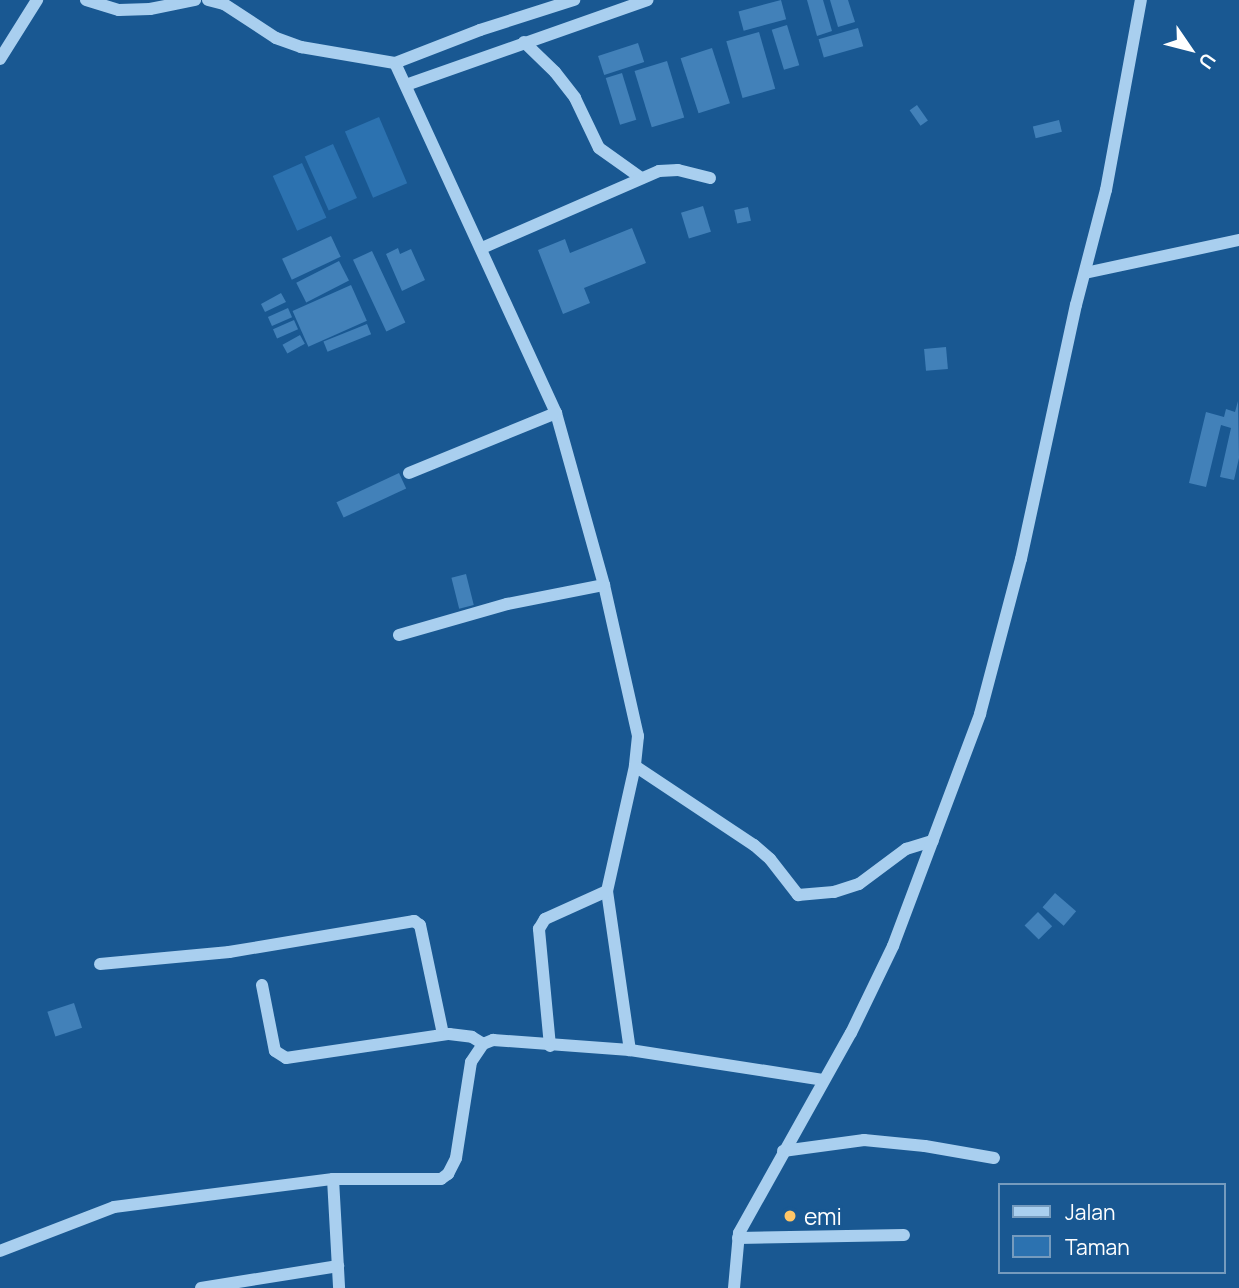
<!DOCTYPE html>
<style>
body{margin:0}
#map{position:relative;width:1239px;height:1288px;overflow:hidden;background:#195892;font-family:Manrope,sans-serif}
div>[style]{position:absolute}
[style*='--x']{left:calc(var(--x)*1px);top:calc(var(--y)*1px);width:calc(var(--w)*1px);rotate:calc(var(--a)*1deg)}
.green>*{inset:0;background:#2c72b0;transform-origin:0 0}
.building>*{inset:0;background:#4281b9;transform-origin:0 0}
.minor>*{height:12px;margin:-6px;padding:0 6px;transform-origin:6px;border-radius:6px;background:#a9cfef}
.dots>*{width:19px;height:19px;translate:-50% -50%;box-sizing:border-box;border:4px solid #195892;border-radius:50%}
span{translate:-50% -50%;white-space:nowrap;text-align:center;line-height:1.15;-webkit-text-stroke:5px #195892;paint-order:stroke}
.poi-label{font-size:23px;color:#fff}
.left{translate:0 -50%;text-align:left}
.legend{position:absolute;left:998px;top:1183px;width:228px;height:91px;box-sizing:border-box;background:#195892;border:2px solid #759bbe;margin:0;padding:9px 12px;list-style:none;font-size:21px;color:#fff}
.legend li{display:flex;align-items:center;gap:14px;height:35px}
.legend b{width:35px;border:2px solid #759bbe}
.north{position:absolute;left:1155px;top:14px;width:70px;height:70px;-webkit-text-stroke:5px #195892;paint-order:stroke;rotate:125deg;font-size:19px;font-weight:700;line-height:28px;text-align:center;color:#fff}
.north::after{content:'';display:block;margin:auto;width:24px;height:32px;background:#fff;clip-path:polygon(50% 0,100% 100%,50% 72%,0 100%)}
</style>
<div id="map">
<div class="green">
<div style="left:379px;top:117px;width:72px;height:37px;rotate:67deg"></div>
<div style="left:333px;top:144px;width:59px;height:31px;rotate:66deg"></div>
<div style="left:302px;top:163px;width:60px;height:32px;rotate:66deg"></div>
</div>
<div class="building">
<div style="left:781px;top:0;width:20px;height:44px;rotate:75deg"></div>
<div style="clip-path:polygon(807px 0,823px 0,832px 31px,817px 36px)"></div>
<div style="clip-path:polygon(830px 0,848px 0,855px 22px,838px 27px)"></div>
<div style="left:787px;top:25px;width:42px;height:16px;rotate:73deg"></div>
<div style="left:858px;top:28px;width:19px;height:41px;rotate:74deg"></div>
<div style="left:759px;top:32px;width:59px;height:34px;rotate:74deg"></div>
<div style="left:638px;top:43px;width:20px;height:42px;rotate:72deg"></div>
<div style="left:712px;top:48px;width:58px;height:33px;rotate:72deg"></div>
<div style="left:667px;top:61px;width:59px;height:34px;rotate:73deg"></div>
<div style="left:622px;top:73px;width:49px;height:17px;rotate:73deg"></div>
<div style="left:917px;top:105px;width:19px;height:9px;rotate:55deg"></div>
<div style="left:1059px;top:120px;width:12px;height:27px;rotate:76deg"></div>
<div style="left:703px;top:206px;width:27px;height:23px;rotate:73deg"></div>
<div style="left:748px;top:207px;width:14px;height:14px;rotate:78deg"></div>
<div style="clip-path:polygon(632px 228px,646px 263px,584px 288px,590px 303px,563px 314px,538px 250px,565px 239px,570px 253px)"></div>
<div style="left:331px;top:236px;width:23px;height:54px;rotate:65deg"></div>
<div style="clip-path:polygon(398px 248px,400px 254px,411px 249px,425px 280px,402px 291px,386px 254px)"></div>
<div style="left:372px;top:251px;width:79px;height:21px;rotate:65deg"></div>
<div style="left:339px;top:261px;width:22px;height:48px;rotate:63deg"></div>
<div style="left:351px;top:285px;width:39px;height:64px;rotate:66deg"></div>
<div style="clip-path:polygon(281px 293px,286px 302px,265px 312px,261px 304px)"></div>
<div style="left:288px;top:308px;width:10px;height:22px;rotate:66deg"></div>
<div style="left:294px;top:320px;width:10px;height:23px;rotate:66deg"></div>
<div style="left:367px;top:324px;width:11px;height:47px;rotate:68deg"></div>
<div style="left:300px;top:335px;width:10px;height:20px;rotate:61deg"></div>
<div style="left:946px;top:347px;width:22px;height:22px;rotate:85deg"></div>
<div style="clip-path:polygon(1238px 401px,1239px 458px,1234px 480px,1220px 477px,1231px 428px,1221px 425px,1206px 487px,1189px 483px,1206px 412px,1224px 417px,1226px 409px,1235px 412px)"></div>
<div style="left:399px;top:473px;width:17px;height:69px;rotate:65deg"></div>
<div style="left:466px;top:574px;width:32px;height:15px;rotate:76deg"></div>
<div style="left:1055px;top:893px;width:28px;height:19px;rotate:41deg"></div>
<div style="left:1038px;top:912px;width:20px;height:19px;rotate:45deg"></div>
<div style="left:74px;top:1003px;width:26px;height:28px;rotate:72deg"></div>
</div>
<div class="minor">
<div style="--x:86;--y:0;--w:34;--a:17"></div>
<div style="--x:119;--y:10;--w:31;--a:-2"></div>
<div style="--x:150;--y:9;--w:46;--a:-11.3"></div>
<div style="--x:208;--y:0;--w:16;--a:14"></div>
<div style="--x:224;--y:4;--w:62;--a:33.2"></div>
<div style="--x:276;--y:38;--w:27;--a:20"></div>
<div style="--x:301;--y:47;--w:95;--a:9.7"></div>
<div style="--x:395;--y:63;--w:91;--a:-21.2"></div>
<div style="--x:480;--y:30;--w:99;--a:-17.7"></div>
<div style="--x:524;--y:42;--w:43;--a:44.1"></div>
<div style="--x:555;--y:72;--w:33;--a:52"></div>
<div style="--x:575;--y:98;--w:55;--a:64.4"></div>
<div style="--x:599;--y:148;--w:52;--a:35.5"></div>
<div style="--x:0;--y:59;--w:70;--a:-57.9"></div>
<div style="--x:395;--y:63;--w:385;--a:65.3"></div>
<div style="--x:556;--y:413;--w:179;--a:74.4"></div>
<div style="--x:604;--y:585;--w:155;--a:77.3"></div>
<div style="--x:638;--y:736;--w:30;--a:96"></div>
<div style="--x:635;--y:766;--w:128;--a:102.6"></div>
<div style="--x:607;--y:891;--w:161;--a:81.8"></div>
<div style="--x:406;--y:85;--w:256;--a:-19.4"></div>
<div style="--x:482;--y:248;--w:193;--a:-23.5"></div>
<div style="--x:659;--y:171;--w:19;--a:-3"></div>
<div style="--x:678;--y:170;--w:33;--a:14"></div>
<div style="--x:1085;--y:273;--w:157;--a:-12.1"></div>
<div style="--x:409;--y:473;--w:159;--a:-22.2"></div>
<div style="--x:399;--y:635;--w:112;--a:-16"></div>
<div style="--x:507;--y:604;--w:99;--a:-11.1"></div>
<div style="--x:635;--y:766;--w:143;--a:33.6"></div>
<div style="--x:754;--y:845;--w:21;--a:41"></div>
<div style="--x:770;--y:859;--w:46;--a:52.1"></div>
<div style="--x:798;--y:895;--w:36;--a:-5"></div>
<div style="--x:834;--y:892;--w:26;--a:-18"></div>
<div style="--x:859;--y:884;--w:59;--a:-36.7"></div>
<div style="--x:906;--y:849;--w:28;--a:-17"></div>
<div style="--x:100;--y:964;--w:130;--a:-5.3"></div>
<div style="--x:229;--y:952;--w:188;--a:-9.5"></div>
<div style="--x:414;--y:921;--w:7;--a:34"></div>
<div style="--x:420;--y:925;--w:111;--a:78.1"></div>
<div style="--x:262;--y:985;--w:67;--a:78.9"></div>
<div style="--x:275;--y:1051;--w:13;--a:32"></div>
<div style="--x:286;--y:1058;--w:165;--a:-8.4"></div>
<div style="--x:449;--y:1034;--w:23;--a:7"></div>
<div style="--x:472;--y:1037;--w:13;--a:32"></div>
<div style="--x:550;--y:1046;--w:118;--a:-95.4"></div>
<div style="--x:539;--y:929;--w:12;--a:-59"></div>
<div style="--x:545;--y:919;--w:68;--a:-24.3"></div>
<div style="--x:783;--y:1151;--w:82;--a:-7.7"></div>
<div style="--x:864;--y:1140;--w:61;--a:5.6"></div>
<div style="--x:925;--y:1146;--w:70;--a:9.9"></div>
<div style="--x:333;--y:1179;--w:109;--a:86.8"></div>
<div style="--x:738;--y:1238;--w:166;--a:-1"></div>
<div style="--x:0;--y:1251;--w:122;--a:-21.1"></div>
<div style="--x:114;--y:1207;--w:221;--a:-7.3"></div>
<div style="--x:333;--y:1179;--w:108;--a:0"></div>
<div style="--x:441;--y:1179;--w:9;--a:-36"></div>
<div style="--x:448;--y:1174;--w:18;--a:-63"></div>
<div style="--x:456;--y:1158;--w:97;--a:-81.1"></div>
<div style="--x:471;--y:1062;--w:22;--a:-56"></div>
<div style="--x:483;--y:1044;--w:11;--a:-22"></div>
<div style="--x:493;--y:1040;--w:137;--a:4.2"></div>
<div style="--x:630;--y:1050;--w:195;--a:8.8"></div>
<div style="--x:201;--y:1288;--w:139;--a:-9.1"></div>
<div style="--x:734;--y:1288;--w:55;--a:-84.8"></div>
<div style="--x:739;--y:1233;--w:229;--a:-60.8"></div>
<div style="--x:851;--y:1033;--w:97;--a:-64.2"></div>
<div style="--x:893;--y:946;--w:248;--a:-69.4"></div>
<div style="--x:980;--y:714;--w:160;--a:-75.2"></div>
<div style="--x:1021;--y:559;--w:260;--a:-77.8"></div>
<div style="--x:1076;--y:305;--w:119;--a:-75.4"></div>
<div style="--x:1106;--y:190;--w:193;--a:-79.6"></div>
</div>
<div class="dots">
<div style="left:790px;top:1216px;background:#ffc667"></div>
</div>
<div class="poi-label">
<span class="left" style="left:804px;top:1216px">emi</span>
</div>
<ul class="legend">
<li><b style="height:9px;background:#a9cfef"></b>Jalan</li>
<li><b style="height:19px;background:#2c72b0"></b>Taman</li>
</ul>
<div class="north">U</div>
</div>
